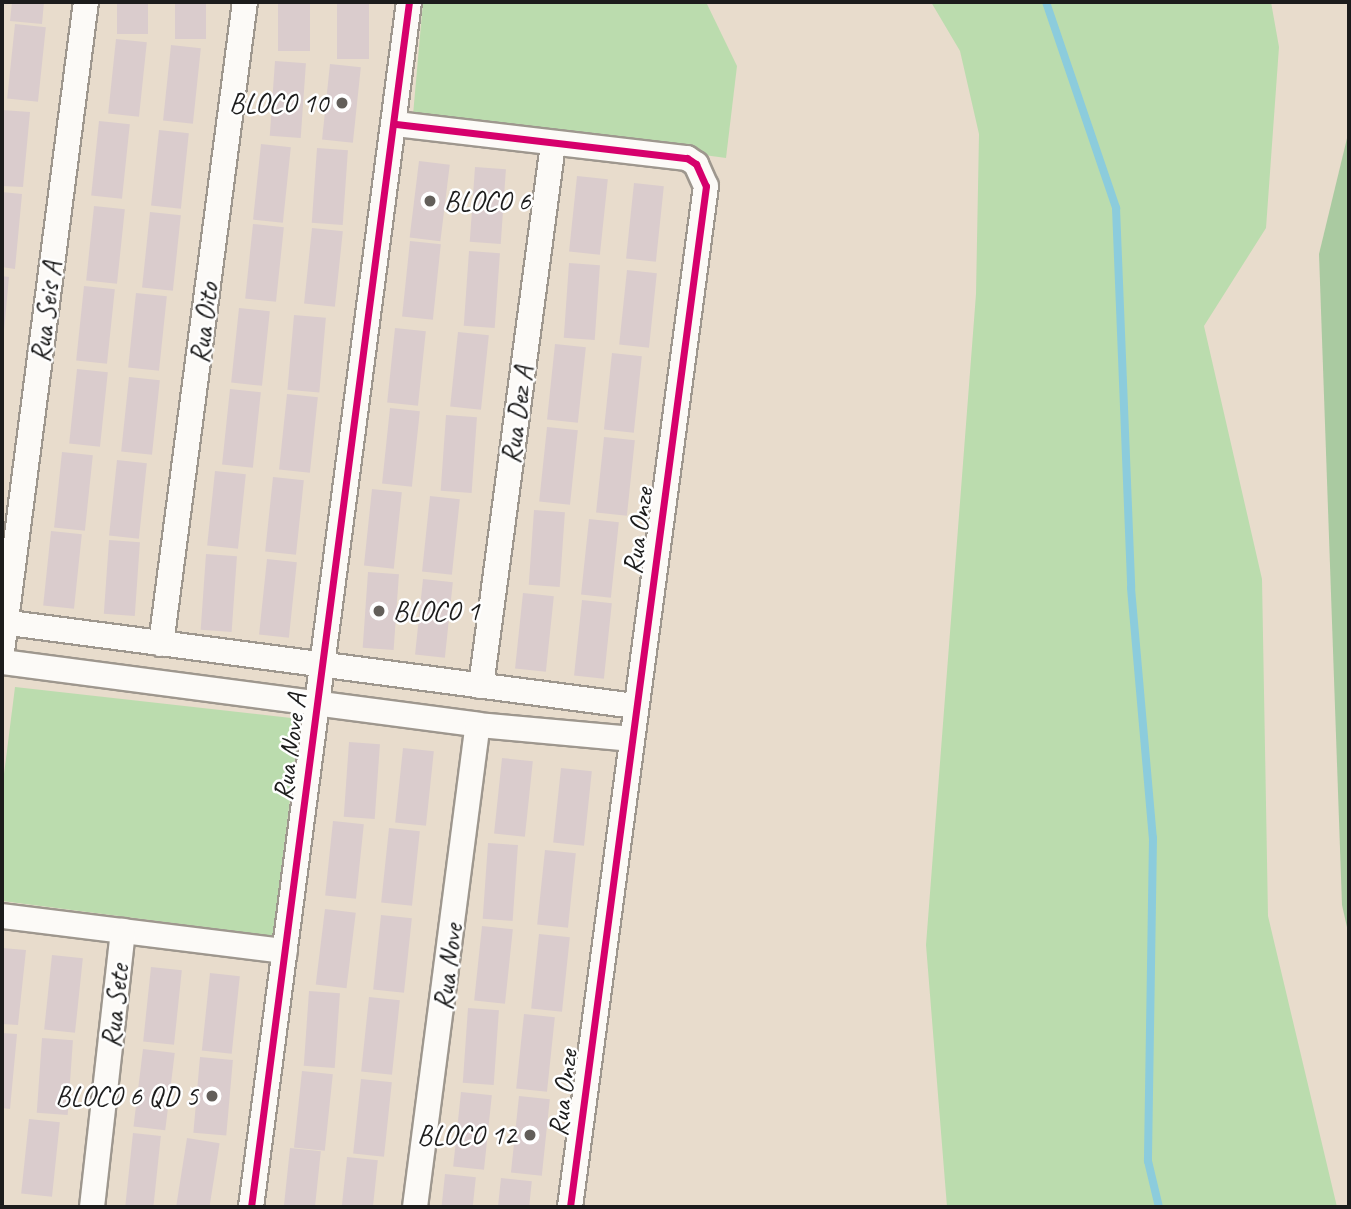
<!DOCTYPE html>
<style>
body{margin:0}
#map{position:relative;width:1351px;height:1209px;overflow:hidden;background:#e8dccc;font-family:Caveat,sans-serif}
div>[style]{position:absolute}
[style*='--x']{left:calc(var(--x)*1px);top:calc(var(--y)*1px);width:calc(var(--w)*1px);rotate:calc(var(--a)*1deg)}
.green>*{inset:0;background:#bbdcae}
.forest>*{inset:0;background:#aacaa1}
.stream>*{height:8px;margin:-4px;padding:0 4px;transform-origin:4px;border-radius:4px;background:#8cccdc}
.building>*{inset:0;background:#dacccd;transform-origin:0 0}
.roads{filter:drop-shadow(2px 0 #9e978e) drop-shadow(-2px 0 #9e978e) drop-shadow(0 2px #9e978e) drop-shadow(0 -2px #9e978e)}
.minor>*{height:24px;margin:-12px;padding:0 12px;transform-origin:12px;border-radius:12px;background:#fcfaf7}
.cycleway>*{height:7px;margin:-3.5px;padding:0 3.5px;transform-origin:3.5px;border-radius:3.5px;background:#d6006c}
.dots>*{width:19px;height:19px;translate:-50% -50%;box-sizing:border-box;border:4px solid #fff;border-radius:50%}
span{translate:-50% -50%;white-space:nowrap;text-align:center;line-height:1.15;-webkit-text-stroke:5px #fff;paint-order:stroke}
.poi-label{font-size:28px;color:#1c1c1c}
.right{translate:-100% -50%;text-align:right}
.left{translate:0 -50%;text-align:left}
.street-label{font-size:28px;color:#1c1c1c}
.frame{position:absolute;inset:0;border:4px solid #1c1c1c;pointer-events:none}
</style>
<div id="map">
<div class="green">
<div style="clip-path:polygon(423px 2px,706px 2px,737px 66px,726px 158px,413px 115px)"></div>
<div style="clip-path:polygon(931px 2px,1271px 2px,1279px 47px,1266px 228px,1204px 326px,1262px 579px,1268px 916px,1337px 1207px,947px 1207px,926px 945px,976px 294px,979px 134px,960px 51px)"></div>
<div style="clip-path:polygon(15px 687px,300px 719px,273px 936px,2px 901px,2px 790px)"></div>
</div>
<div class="forest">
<div style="clip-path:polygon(1349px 130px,1349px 936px,1342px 905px,1319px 254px)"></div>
</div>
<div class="stream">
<div style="--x:1046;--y:2;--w:218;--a:71.2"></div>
<div style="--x:1116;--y:208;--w:380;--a:87.7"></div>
<div style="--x:1131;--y:588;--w:251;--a:85"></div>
<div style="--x:1153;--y:838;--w:323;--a:90.9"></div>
<div style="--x:1148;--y:1161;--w:47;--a:76.6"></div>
</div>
<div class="building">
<div style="clip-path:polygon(12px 2px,44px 2px,42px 24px,10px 21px)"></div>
<div style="left:117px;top:2px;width:31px;height:32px"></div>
<div style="left:175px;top:2px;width:31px;height:37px"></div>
<div style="left:278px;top:2px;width:32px;height:49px"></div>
<div style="left:337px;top:2px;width:32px;height:57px"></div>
<div style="left:15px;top:24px;width:31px;height:75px;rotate:6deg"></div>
<div style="left:116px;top:39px;width:31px;height:75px;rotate:6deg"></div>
<div style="left:171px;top:45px;width:30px;height:76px;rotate:6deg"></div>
<div style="left:275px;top:61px;width:31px;height:75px;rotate:4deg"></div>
<div style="left:330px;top:64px;width:31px;height:76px;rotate:6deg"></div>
<div style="clip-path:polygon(2px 110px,30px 112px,23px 187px,2px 186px)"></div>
<div style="left:99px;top:121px;width:31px;height:75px;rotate:6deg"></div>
<div style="left:159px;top:130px;width:30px;height:76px;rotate:6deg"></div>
<div style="left:261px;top:144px;width:30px;height:76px;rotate:6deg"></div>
<div style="left:317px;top:148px;width:31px;height:75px;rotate:4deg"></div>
<div style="left:419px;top:161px;width:31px;height:77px;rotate:7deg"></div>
<div style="left:475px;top:167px;width:31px;height:75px;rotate:4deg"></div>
<div style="left:577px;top:176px;width:31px;height:76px;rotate:6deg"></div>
<div style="left:634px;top:183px;width:30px;height:76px;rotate:6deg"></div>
<div style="clip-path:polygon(2px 192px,22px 194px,15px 269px,2px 267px)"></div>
<div style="left:94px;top:206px;width:31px;height:75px;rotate:6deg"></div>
<div style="left:150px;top:212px;width:31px;height:76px;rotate:6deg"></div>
<div style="left:253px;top:224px;width:31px;height:75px;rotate:6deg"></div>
<div style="left:312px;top:228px;width:31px;height:76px;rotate:6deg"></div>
<div style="left:410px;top:241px;width:31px;height:76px;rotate:6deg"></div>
<div style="left:469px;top:251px;width:31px;height:75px;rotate:4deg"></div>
<div style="left:569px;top:263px;width:31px;height:75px;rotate:4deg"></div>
<div style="left:627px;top:270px;width:30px;height:75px;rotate:6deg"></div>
<div style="clip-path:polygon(2px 276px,9px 277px,4px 331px,2px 331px)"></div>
<div style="left:84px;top:286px;width:31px;height:75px;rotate:6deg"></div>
<div style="left:136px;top:293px;width:31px;height:75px;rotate:6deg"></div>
<div style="left:239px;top:308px;width:31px;height:75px;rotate:6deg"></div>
<div style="left:294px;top:315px;width:32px;height:75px;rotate:5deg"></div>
<div style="left:395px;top:328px;width:31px;height:75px;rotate:6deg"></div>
<div style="left:458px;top:332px;width:31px;height:75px;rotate:6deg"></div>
<div style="left:555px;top:344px;width:31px;height:76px;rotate:6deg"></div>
<div style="left:612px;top:353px;width:30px;height:77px;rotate:6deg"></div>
<div style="left:77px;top:369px;width:31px;height:75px;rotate:6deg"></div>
<div style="left:129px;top:377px;width:31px;height:75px;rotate:6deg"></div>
<div style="left:230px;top:389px;width:31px;height:76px;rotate:6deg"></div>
<div style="left:287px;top:394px;width:31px;height:76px;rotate:6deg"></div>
<div style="left:390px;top:408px;width:30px;height:76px;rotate:6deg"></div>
<div style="left:446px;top:415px;width:31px;height:76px;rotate:4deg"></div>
<div style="left:547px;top:427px;width:31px;height:75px;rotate:6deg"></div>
<div style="left:604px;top:437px;width:31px;height:76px;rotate:6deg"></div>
<div style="left:62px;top:452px;width:31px;height:76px;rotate:6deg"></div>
<div style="left:117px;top:460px;width:30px;height:76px;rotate:6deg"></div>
<div style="left:215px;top:471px;width:31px;height:75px;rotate:6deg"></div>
<div style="left:273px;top:477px;width:31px;height:75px;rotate:6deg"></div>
<div style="left:372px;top:489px;width:30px;height:77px;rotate:6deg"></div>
<div style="left:430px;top:496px;width:30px;height:76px;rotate:6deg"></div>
<div style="left:534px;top:510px;width:31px;height:75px;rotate:4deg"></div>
<div style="left:589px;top:519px;width:30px;height:76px;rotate:6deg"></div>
<div style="left:51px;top:531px;width:31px;height:75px;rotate:6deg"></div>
<div style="left:109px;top:540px;width:31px;height:74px;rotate:4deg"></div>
<div style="left:206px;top:554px;width:31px;height:76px;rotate:4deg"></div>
<div style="left:267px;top:559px;width:30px;height:76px;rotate:6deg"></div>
<div style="left:368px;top:572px;width:31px;height:76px;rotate:4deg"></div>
<div style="left:423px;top:579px;width:30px;height:76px;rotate:6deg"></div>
<div style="left:523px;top:593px;width:31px;height:76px;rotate:6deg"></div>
<div style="left:582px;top:600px;width:30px;height:76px;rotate:6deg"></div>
<div style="left:349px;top:742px;width:31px;height:75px;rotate:4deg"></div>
<div style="left:403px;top:748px;width:31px;height:75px;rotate:6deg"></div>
<div style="left:502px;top:758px;width:31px;height:76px;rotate:6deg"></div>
<div style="left:561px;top:768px;width:31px;height:75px;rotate:6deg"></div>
<div style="left:333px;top:821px;width:31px;height:75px;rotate:6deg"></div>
<div style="left:389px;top:828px;width:31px;height:75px;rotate:6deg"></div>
<div style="left:488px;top:843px;width:30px;height:76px;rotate:4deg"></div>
<div style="left:545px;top:850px;width:31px;height:75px;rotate:6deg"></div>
<div style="left:325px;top:909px;width:31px;height:76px;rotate:7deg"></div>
<div style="left:381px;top:915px;width:31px;height:75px;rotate:6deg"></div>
<div style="left:482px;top:926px;width:31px;height:75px;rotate:6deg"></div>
<div style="left:539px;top:934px;width:31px;height:75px;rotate:6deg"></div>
<div style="clip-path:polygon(2px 948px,26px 950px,18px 1025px,2px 1024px)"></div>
<div style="left:52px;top:955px;width:31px;height:75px;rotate:6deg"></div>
<div style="left:151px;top:967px;width:31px;height:75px;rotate:6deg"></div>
<div style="left:210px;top:973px;width:30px;height:78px;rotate:6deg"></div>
<div style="left:309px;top:991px;width:31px;height:75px;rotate:4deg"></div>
<div style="left:369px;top:997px;width:31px;height:75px;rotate:6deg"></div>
<div style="left:468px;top:1008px;width:31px;height:75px;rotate:4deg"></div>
<div style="left:524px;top:1014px;width:31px;height:75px;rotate:6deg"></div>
<div style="clip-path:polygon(2px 1033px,17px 1034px,10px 1109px,2px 1108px)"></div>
<div style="left:42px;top:1038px;width:31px;height:75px;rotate:4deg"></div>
<div style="left:143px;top:1049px;width:32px;height:78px;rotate:7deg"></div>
<div style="left:200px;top:1057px;width:33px;height:76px;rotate:5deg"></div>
<div style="left:302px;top:1071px;width:31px;height:77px;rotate:6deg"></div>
<div style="left:361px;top:1079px;width:31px;height:75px;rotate:6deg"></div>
<div style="left:461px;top:1092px;width:31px;height:75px;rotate:6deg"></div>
<div style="left:519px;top:1096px;width:31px;height:77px;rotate:6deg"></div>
<div style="left:29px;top:1119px;width:31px;height:75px;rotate:6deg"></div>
<div style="left:133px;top:1133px;width:28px;height:74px;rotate:6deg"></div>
<div style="left:187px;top:1138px;width:33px;height:70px;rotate:9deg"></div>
<div style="left:290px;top:1148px;width:31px;height:59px;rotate:6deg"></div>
<div style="left:347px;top:1157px;width:31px;height:50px;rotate:6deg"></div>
<div style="left:445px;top:1174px;width:31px;height:33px;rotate:6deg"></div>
<div style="left:501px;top:1178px;width:31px;height:29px;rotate:6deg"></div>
</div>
<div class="roads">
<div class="minor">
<div style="--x:396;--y:124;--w:293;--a:6.7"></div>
<div style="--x:687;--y:158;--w:11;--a:34"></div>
<div style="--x:696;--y:164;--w:24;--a:66"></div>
<div style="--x:706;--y:186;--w:1030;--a:97.59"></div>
<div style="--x:2;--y:622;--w:639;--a:7.56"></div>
<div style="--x:161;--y:644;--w:647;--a:-82.55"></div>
<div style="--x:2;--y:651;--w:654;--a:-82.63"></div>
<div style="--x:2;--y:662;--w:480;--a:7.5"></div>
<div style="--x:478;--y:725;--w:154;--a:5.2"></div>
<div style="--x:481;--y:686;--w:547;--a:-82.43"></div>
<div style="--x:2;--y:916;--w:285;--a:7.1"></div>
<div style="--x:92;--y:1207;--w:278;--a:-83.6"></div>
<div style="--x:251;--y:1207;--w:1215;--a:-82.53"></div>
<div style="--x:415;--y:1207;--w:486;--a:-82.6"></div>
</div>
</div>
<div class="cycleway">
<div style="--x:396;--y:124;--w:293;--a:6.7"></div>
<div style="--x:687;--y:158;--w:11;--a:34"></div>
<div style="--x:696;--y:164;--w:24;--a:66"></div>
<div style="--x:706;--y:186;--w:1030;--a:97.59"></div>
<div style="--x:251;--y:1207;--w:1215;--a:-82.53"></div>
</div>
<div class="dots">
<div style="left:342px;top:103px;background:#635f5a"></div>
<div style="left:430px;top:201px;background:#635f5a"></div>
<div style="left:379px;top:611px;background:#635f5a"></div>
<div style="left:212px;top:1096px;background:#635f5a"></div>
<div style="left:530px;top:1135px;background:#635f5a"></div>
</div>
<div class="poi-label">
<span class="right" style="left:328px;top:103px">BLOCO 10</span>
<span class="left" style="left:444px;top:201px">BLOCO 6</span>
<span class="left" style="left:393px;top:611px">BLOCO 1</span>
<span class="right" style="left:198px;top:1096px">BLOCO 6 QD 5</span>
<span class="right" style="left:516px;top:1135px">BLOCO 12</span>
</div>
<div class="street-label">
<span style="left:46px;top:312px;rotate:-83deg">Rua Seis A</span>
<span style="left:204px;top:323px;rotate:-83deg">Rua Oito</span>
<span style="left:517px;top:415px;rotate:-82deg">Rua Dez A</span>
<span style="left:638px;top:531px;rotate:-82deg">Rua Onze</span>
<span style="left:290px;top:747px;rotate:-82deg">Rua Nove A</span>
<span style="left:448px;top:967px;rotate:-83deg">Rua Nove</span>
<span style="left:115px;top:1006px;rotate:-84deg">Rua Sete</span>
<span style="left:563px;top:1093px;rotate:-83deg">Rua Onze</span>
</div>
<div class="frame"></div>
</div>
